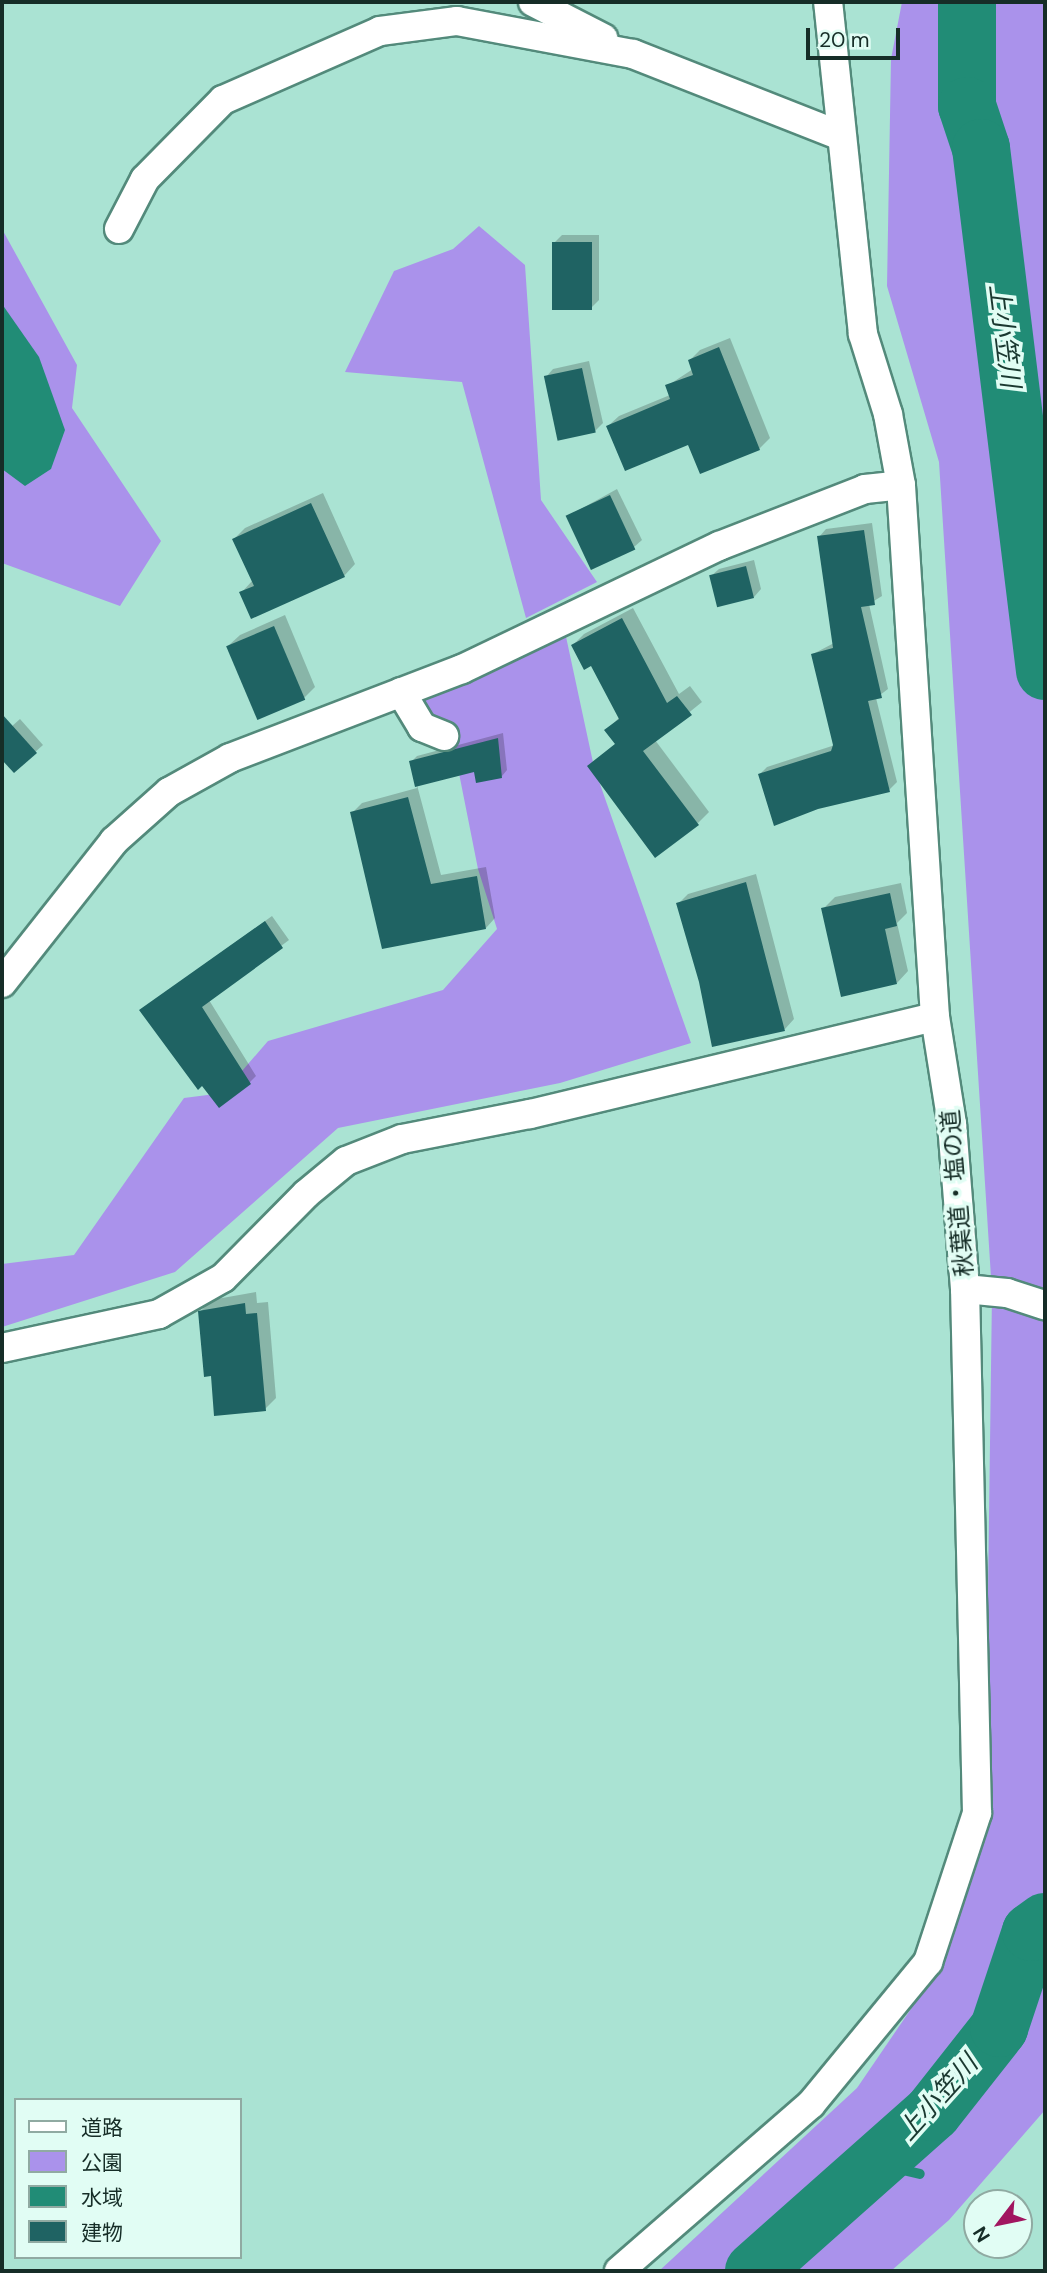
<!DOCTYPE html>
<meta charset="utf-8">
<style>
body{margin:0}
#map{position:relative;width:1047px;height:2273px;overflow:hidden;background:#aae3d3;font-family:"DM Sans","Noto Sans JP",sans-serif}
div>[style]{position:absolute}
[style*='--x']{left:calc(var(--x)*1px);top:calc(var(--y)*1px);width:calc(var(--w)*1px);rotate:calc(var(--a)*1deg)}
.green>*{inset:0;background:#aa92eb}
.water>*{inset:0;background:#218c76}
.shadow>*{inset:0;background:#0003}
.stream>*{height:10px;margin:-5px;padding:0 5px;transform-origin:5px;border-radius:5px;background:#218c76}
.river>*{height:58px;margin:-29px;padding:0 29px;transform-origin:29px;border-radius:29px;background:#218c76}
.building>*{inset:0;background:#1f6363;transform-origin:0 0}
.roads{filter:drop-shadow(2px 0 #538a7b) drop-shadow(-2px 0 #538a7b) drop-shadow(0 2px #538a7b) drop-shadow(0 -2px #538a7b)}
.minor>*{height:28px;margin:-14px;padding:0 14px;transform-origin:14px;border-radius:14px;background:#fff}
span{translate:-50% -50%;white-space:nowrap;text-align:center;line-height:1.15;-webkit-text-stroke:7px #e1fdf4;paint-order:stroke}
.street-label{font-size:24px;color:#162d27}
.water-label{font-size:26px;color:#1a3830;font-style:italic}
.frame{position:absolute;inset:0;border:4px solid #162d27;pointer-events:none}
.legend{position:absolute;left:14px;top:2098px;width:228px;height:161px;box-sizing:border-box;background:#e1fdf4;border:2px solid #90aaa2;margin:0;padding:9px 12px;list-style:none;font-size:21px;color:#162d27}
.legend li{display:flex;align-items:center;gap:14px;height:35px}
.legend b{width:35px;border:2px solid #90aaa2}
.north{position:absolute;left:963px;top:2189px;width:70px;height:70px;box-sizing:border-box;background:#e1fdf4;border:2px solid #90aaa2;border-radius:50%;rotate:238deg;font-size:19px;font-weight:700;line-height:28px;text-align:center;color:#162d27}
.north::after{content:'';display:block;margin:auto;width:24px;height:32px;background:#a11660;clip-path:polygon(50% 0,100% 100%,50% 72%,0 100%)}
.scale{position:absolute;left:806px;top:28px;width:94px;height:32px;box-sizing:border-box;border:4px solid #162d27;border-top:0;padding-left:9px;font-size:21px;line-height:24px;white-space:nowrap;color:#162d27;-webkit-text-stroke:5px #e1fdf4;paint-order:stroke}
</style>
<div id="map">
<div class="green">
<div style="clip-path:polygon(902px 2px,1045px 2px,1045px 2110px,949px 2220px,891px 2271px,659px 2271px,857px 2088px,941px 1965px,985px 1819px,992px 1293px,939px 462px,887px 286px,891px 59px)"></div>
<div style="clip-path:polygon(479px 226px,525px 265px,541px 500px,597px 582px,526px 618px,462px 382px,345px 372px,394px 271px,453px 249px)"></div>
<div style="clip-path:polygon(2px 229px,77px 365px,72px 408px,161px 541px,120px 606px,2px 563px)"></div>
<div style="clip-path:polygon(565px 632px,594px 767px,691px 1043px,560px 1083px,338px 1128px,175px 1272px,2px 1327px,2px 1264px,74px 1255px,184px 1098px,223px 1093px,268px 1041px,443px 990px,497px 929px,478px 869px,454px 748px,397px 701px)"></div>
</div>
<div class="water">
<div style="clip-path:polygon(2px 304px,39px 357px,65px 430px,51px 469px,25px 486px,2px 469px)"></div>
</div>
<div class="shadow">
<div style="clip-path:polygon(562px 235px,599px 235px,599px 300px,591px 308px,554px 243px)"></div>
<div style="clip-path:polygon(730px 338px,770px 438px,759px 449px,689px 443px,608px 426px,619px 416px,670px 395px,667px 386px,693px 369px,690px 360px,700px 350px)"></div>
<div style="clip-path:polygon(589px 361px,603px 423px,595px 431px,546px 377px,553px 369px)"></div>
<div style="clip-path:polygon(617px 489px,642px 540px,634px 547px,568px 516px)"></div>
<div style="clip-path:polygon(323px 493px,355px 564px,344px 576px,241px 593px,253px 580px,234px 539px,245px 528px)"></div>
<div style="clip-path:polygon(872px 523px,882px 596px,869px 604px,888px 689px,876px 698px,897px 782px,889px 790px,760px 774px,767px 767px,835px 745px,813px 654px,834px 643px,819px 537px,826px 529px)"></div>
<div style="clip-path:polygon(754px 560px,761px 589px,754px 597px,711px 576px,719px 569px)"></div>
<div style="clip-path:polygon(633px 608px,679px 694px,690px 686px,702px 702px,655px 740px,709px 812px,698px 823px,589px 766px,616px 743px,606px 730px,620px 717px,592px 664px,573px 645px,584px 634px)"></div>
<div style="clip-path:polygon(285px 615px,315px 687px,304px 698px,228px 646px,240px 635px)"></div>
<div style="clip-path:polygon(20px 719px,43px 745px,14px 771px,2px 757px,2px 735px)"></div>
<div style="clip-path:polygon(503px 733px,507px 770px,502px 776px,475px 770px,417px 785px,441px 875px,486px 867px,495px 918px,486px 928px,383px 947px,352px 813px,362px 803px,417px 788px,411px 762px,417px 756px)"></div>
<div style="clip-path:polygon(756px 874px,794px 1019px,785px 1029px,713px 1045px,701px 981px,678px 904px,688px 894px)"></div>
<div style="clip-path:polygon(901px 883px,907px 913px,897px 923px,908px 971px,897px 983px,823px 909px,835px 897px)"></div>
<div style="clip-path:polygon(272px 916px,289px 940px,209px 1000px,256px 1076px,249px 1083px,203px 1084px,141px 1010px)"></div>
<div style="clip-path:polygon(256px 1292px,257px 1303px,268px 1302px,276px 1398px,265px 1409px,200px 1312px,211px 1300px)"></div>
</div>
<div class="stream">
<div style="--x:873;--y:2163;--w:48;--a:13.2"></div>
</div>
<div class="river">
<div style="--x:967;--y:2;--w:104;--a:90"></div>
<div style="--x:967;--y:106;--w:44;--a:71.6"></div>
<div style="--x:981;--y:148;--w:527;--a:83.02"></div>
<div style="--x:754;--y:2271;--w:239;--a:-41.6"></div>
<div style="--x:933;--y:2112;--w:107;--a:-51.8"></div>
<div style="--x:999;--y:2028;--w:101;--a:-71.6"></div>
<div style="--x:1031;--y:1932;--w:17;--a:-36"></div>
</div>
<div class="building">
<div style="left:552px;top:242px;width:40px;height:68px"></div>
<div style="clip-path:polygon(719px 347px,760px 450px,700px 474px,688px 445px,625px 471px,606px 426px,670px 399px,665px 385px,693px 375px,688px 360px)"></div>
<div style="left:582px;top:368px;width:66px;height:39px;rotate:78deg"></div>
<div style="left:610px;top:495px;width:60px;height:49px;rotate:65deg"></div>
<div style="clip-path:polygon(311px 503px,345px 577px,251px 619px,239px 592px,254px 586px,232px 539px)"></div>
<div style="clip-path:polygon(864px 530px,875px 605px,861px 607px,882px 698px,868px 701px,890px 792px,818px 809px,774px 826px,758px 774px,831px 751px,833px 745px,811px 654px,833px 648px,817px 536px)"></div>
<div style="left:746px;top:566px;width:33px;height:38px;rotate:76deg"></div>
<div style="clip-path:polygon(622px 618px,667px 703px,677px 696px,692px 715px,643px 751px,699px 825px,655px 858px,587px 766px,615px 744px,604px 730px,619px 719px,591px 666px,584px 670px,571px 645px)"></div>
<div style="left:274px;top:626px;width:80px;height:52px;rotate:67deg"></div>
<div style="clip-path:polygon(2px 714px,37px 753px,14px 773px,2px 760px)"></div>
<div style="clip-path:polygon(498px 738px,502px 778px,476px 783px,474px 772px,415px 787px,409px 761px)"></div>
<div style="clip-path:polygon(408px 797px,431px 884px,477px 876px,486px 929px,382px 949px,350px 812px)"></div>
<div style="clip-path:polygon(746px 882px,785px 1031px,712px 1047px,699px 982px,676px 903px)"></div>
<div style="clip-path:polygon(890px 893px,897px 926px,885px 929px,897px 984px,841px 997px,821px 908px)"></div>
<div style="clip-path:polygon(265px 921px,283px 948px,202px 1007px,251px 1084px,219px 1108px,202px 1086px,198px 1090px,139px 1010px)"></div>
<div style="clip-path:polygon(245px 1303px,246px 1314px,257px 1313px,266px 1411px,214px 1416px,211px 1376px,204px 1377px,198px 1311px)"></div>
</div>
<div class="roads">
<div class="minor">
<div style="--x:533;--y:2;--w:79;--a:27.2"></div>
<div style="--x:119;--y:229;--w:56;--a:-62.5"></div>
<div style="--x:145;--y:179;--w:111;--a:-45.4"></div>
<div style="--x:223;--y:100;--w:171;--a:-23.7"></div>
<div style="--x:380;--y:31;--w:78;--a:-7.4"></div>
<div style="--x:457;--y:21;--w:179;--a:10.6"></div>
<div style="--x:633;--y:54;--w:221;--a:21.5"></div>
<div style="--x:401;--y:692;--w:41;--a:59"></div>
<div style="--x:422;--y:727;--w:24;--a:22"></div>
<div style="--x:2;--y:983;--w:181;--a:-51.7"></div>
<div style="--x:114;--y:841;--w:74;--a:-41.7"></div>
<div style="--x:169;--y:792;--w:70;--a:-29.1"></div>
<div style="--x:230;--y:758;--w:248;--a:-21"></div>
<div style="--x:462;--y:669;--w:285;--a:-25.6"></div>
<div style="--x:719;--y:546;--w:157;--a:-21.3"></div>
<div style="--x:865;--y:489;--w:36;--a:-6"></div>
<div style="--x:965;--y:1289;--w:42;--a:5.4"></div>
<div style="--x:1007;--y:1293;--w:40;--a:18"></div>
<div style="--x:2;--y:1348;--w:161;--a:-12.2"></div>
<div style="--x:159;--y:1314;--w:73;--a:-29.4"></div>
<div style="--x:223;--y:1278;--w:118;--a:-45.3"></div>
<div style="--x:306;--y:1194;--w:52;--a:-39.5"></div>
<div style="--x:346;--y:1161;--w:60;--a:-21.4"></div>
<div style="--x:402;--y:1139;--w:130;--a:-11.1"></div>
<div style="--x:530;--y:1114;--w:416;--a:-13.5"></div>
<div style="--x:619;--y:2271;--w:254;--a:-41"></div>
<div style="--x:811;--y:2104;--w:184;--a:-50.5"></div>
<div style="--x:928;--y:1962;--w:157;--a:-71.8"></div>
<div style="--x:977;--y:1813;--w:524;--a:-91.31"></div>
<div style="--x:965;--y:1289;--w:166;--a:-94.5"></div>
<div style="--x:952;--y:1124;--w:108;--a:-99"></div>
<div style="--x:935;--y:1017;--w:533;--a:-93.66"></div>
<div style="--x:901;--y:485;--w:72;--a:-100.4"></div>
<div style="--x:888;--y:414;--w:84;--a:-107.4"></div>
<div style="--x:863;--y:334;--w:334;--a:-96"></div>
</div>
</div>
<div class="street-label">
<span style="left:957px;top:1193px;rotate:-95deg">秋葉道・塩の道</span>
</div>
<div class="water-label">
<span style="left:1004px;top:336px;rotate:83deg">上小笠川</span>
<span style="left:938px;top:2098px;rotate:-48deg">上小笠川</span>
</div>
<div class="frame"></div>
<ul class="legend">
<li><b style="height:9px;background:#fff"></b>道路</li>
<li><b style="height:19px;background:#aa92eb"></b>公園</li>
<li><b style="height:19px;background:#218c76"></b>水域</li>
<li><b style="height:19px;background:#1f6363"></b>建物</li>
</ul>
<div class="north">N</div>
<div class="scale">20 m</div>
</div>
